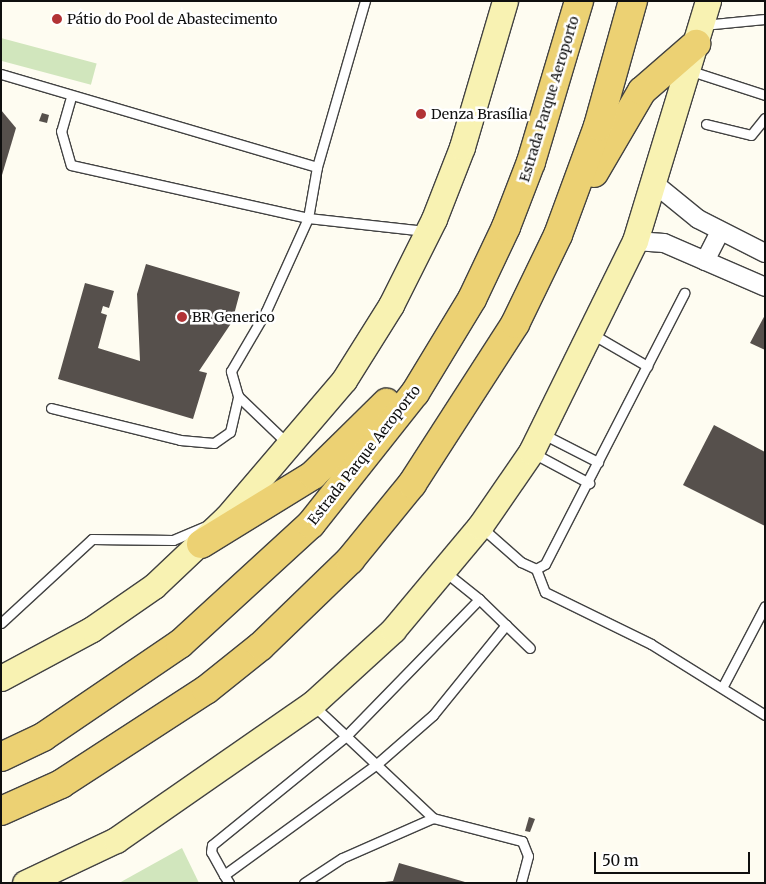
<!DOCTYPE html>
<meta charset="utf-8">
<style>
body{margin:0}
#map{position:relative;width:766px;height:884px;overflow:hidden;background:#fefcf1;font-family:Merriweather,serif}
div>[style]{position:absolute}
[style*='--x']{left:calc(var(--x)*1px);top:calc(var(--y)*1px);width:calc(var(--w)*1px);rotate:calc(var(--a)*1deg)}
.green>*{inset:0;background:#d1e6bd;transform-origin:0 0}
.building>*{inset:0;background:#56504c}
.roads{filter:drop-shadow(1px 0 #424242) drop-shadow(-1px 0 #424242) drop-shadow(0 1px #424242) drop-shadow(0 -1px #424242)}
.lane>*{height:9px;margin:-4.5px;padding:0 4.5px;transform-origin:4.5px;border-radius:4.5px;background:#fff}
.street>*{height:18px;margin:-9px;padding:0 9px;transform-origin:9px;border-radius:9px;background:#fff}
.secondary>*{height:25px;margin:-12.5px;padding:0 12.5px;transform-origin:12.5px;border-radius:12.5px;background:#f8f2b2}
.primary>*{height:28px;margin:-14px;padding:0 14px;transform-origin:14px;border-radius:14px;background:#ecd173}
.dots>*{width:14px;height:14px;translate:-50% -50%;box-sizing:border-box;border:2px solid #fff;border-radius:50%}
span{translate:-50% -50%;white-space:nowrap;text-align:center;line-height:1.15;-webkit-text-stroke:5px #fff;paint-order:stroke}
.poi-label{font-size:14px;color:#0f0f0f}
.left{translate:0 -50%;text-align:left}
.street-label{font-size:14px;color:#0f0f0f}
.frame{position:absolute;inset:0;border:2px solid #0f0f0f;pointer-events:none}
.scale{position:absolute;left:594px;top:852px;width:156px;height:22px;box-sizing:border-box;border:2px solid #0f0f0f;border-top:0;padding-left:6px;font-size:15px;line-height:18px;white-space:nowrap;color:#0f0f0f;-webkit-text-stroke:4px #fff;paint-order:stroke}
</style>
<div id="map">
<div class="green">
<div style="left:1px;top:38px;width:99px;height:22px;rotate:15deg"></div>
<div style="clip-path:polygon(182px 848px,199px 883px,119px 883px)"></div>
</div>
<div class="building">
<div style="clip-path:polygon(1px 110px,16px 128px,2px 175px,1px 175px)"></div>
<div style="clip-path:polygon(42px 113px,49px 115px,47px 123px,39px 121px)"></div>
<div style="clip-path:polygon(146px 264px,240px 292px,232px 322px,199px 371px,207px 373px,193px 419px,58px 379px,85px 283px,114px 291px,109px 308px,103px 306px,101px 313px,107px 315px,98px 348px,140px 361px,137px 294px)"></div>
<div style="clip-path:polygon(765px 315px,765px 350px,750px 343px)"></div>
<div style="clip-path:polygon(714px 425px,765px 452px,765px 526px,683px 485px)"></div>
<div style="clip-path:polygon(529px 817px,535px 819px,530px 832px,525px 831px)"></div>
<div style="clip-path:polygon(399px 863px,465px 882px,465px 883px,376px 883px,393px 881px)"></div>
</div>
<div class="roads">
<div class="lane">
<div style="--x:703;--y:25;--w:62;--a:-5.5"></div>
<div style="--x:688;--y:70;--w:81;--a:18"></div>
<div style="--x:1;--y:74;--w:329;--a:16.4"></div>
<div style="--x:71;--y:97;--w:35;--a:106"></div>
<div style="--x:61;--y:131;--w:35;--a:74"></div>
<div style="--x:71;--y:165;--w:243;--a:12.6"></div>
<div style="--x:308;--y:218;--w:118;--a:6.3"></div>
<div style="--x:706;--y:124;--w:46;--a:13.7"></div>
<div style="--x:751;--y:135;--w:22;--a:-51"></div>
<div style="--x:592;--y:334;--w:64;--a:30.2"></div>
<div style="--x:51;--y:408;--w:133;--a:13.9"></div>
<div style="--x:180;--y:440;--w:34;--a:5"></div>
<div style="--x:214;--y:443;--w:19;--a:-35"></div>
<div style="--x:230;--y:432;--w:37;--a:-77"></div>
<div style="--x:543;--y:434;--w:62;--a:27"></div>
<div style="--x:288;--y:444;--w:69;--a:-136.2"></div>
<div style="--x:238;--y:396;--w:26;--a:-106"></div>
<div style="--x:231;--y:371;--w:69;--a:-59.7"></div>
<div style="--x:266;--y:311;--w:102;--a:-65.7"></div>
<div style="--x:308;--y:218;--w:52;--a:-80"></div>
<div style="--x:317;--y:167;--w:173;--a:-73.9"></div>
<div style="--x:533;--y:453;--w:64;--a:28.2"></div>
<div style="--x:480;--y:526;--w:55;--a:41.3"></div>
<div style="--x:521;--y:562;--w:17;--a:25"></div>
<div style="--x:536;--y:569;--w:10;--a:-29"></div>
<div style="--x:545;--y:564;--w:305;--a:-62.8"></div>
<div style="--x:536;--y:569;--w:25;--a:69"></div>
<div style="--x:545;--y:592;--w:118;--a:26.1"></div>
<div style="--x:651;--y:644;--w:134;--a:31.9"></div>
<div style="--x:444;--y:571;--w:45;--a:38.7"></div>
<div style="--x:1;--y:623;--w:124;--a:-42.7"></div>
<div style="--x:92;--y:539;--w:81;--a:0.7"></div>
<div style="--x:173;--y:540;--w:36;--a:-23"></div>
<div style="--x:723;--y:686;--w:90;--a:-62.3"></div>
<div style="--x:314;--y:706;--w:44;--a:43.2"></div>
<div style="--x:346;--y:736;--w:191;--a:-45.8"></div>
<div style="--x:479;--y:599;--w:37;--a:44"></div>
<div style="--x:224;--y:875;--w:26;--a:-119"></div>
<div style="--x:211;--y:852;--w:7;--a:-82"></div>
<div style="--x:212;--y:845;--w:173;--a:-39.1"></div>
<div style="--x:346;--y:736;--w:120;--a:43.3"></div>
<div style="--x:433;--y:818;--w:92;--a:14.5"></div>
<div style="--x:522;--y:841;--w:16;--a:68"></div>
<div style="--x:528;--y:856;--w:28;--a:105"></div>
<div style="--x:229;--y:883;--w:9;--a:-122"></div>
<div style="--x:224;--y:875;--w:190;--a:-36"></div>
<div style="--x:378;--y:763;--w:73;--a:-41.1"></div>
<div style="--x:433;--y:715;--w:116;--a:-51"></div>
<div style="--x:506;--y:625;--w:33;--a:44"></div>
<div style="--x:304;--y:883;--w:45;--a:-33.3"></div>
<div style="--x:342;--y:858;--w:99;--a:-23.7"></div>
</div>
<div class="street">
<div style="--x:655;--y:184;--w:55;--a:39.1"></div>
<div style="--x:698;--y:219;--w:75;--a:26.9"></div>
<div style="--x:635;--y:241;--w:29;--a:4"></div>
<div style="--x:664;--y:243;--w:110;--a:23.5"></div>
<div style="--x:705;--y:261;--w:33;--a:-63"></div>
</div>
<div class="secondary">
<div style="--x:1;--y:678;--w:103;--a:-28.3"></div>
<div style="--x:92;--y:629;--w:75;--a:-34.7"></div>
<div style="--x:154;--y:586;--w:100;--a:-43.4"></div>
<div style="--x:227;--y:517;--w:180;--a:-49.5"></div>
<div style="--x:344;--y:380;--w:89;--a:-57.9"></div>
<div style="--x:391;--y:305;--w:96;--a:-63.4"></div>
<div style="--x:434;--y:219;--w:77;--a:-68.7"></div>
<div style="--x:462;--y:147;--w:152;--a:-73.6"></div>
<div style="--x:25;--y:883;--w:101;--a:-25.3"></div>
<div style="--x:116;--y:840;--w:239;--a:-34.8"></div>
<div style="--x:312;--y:704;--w:110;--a:-42.4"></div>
<div style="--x:393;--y:630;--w:136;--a:-50.1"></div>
<div style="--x:480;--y:526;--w:90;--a:-55.4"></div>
<div style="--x:531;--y:452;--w:235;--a:-63.8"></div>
<div style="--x:635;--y:241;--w:251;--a:-73.1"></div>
</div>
<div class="primary">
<div style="--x:594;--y:173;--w:95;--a:-59.7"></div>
<div style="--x:642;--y:91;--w:72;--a:-41"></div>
<div style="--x:201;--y:544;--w:132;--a:-31.6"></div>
<div style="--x:313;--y:475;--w:103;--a:-44.6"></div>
<div style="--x:1;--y:757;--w:47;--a:-25.5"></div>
<div style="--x:43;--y:737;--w:166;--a:-34.2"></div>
<div style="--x:180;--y:644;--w:178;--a:-42.5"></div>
<div style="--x:311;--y:524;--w:167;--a:-51.6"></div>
<div style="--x:415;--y:393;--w:110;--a:-58.8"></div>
<div style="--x:472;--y:299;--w:80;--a:-64.7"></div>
<div style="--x:506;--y:227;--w:70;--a:-69"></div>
<div style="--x:531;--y:162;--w:168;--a:-73.4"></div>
<div style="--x:1;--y:811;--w:66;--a:-24.2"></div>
<div style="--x:61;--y:784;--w:173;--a:-33"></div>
<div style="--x:206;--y:690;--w:70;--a:-38.7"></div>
<div style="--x:261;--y:646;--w:124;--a:-44"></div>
<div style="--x:350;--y:560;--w:98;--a:-50.8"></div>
<div style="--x:412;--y:484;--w:190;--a:-57.2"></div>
<div style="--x:515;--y:324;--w:99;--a:-64.2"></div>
<div style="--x:558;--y:235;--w:116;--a:-69.8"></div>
<div style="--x:598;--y:126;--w:130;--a:-74.4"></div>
</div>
</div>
<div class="dots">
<div style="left:57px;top:19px;background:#b23336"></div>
<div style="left:421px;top:114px;background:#b23336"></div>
<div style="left:182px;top:317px;background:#b23336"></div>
</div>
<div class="poi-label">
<span class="left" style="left:67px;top:19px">Pátio do Pool de Abastecimento</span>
<span class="left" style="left:431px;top:114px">Denza Brasília</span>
<span class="left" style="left:192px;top:317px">BR Generico</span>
</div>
<div class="street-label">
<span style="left:549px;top:99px;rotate:-73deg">Estrada Parque Aeroporto</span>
<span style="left:364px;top:455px;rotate:-52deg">Estrada Parque Aeroporto</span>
</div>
<div class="frame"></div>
<div class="scale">50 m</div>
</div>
